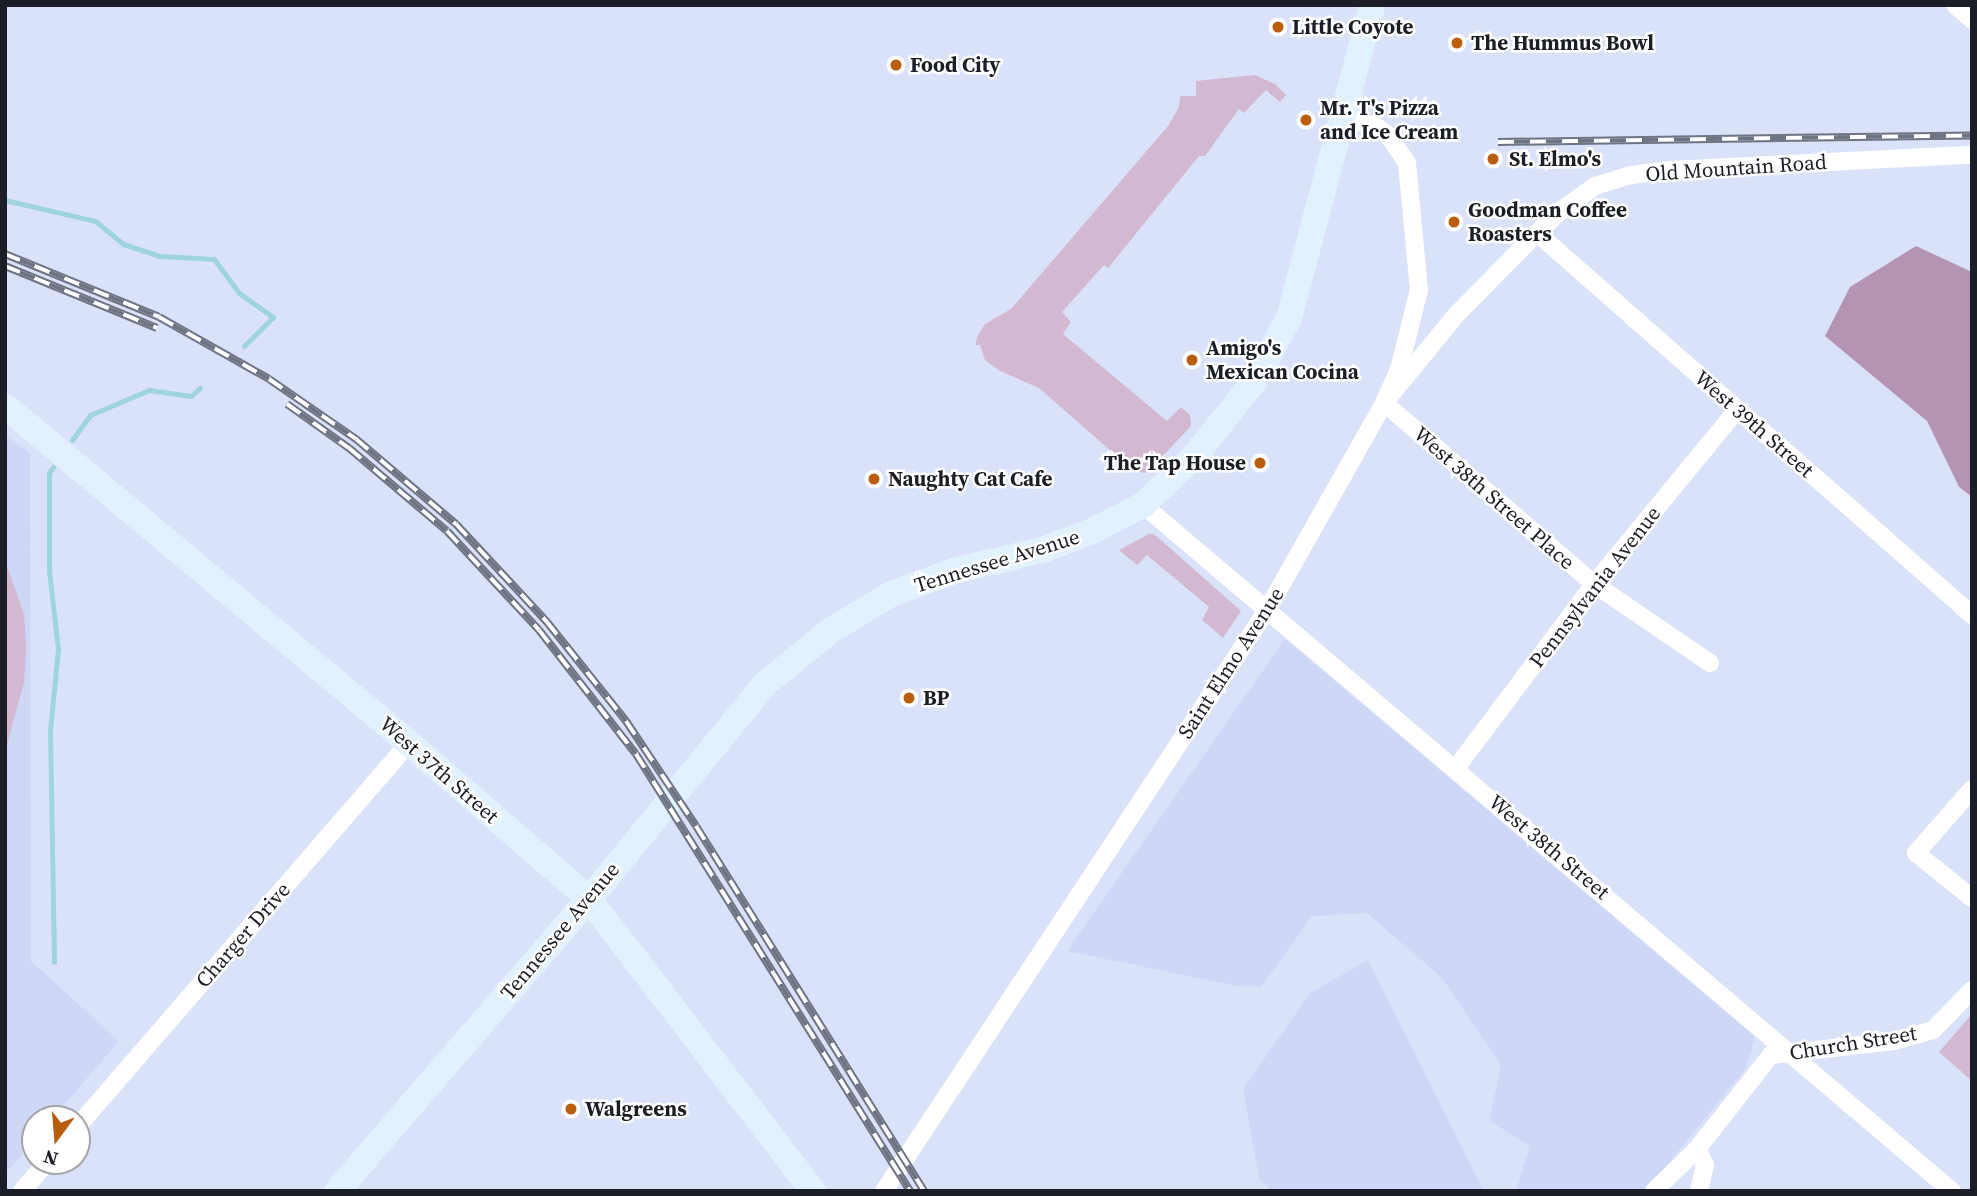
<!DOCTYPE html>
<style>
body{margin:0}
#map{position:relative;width:1977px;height:1196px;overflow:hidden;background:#dae2fa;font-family:"Source Serif 4",serif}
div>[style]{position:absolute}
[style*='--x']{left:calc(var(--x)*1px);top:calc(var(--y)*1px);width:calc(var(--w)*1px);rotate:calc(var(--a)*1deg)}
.built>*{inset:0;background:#ced7f6}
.green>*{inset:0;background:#d2b8d1}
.forest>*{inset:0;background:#b594b3}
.stream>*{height:5px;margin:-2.5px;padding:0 2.5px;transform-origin:2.5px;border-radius:2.5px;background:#9ed3e0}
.street>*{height:18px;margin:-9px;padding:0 9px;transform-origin:9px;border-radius:9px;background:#fff}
.secondary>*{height:26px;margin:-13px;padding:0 13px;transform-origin:13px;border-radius:13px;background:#e2f1fe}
.rail>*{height:8px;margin-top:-4px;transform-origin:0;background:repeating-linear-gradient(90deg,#fff 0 16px,#6f7483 0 32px);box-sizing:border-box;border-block:2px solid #6f7483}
.dots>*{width:19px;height:19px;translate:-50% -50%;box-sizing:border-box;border:4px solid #fff;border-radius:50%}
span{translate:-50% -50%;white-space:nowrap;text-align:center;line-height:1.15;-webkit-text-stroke:5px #fff;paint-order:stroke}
.poi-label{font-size:21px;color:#1b1e26;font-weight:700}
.left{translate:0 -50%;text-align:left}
.right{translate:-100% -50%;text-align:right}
.street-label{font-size:21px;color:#1b1e26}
.frame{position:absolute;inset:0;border:7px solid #1b1e26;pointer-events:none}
.north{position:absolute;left:21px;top:1105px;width:70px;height:70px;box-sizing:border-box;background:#fff;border:2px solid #a4a5a8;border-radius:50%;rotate:196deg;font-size:19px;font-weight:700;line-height:28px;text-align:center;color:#1b1e26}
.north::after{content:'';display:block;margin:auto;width:24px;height:32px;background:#ba5d0c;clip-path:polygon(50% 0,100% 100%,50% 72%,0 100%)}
</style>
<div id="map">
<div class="built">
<div style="clip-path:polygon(5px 435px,30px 453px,31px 961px,119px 1041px,52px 1119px,35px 1119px,35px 1139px,5px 1174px)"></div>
<div style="clip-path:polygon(1285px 639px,1755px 1037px,1746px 1068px,1646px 1191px,1516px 1191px,1530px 1146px,1489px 1121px,1501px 1065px,1442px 978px,1367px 913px,1312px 916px,1261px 987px,1237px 986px,1067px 951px)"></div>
<div style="clip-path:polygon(1368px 960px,1484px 1191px,1272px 1191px,1259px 1178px,1243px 1089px,1310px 993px)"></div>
</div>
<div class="green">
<div style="clip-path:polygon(1255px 75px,1275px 84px,1286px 95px,1280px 102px,1266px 90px,1244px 113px,1239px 109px,1205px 156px,1199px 156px,1108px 268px,1104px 265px,1062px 312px,1071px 322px,1063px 334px,1167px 421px,1181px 407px,1190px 415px,1191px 426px,1147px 473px,1134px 471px,1039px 388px,1000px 371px,985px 360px,980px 345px,975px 345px,978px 335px,985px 324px,1011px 309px,1168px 126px,1179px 107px,1180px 96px,1196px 96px,1196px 81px)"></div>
<div style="clip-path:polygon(1149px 534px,1154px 534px,1241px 611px,1223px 638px,1202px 620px,1209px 607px,1147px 555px,1137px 565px,1119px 550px)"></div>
<div style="clip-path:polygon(5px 561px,24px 614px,26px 646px,24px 682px,5px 752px)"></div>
<div style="clip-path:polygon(1972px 1014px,1972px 1081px,1939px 1052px)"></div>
</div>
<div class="forest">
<div style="clip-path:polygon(1916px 246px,1972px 272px,1972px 497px,1959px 487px,1927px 421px,1825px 336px,1850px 287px)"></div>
</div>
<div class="stream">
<div style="--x:5;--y:200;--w:92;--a:13.1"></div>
<div style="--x:95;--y:221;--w:36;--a:39"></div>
<div style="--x:123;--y:244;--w:40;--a:18"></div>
<div style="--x:161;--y:256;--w:53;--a:3.2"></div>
<div style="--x:214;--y:259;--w:42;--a:53.7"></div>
<div style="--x:239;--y:293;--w:42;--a:35.2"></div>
<div style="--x:273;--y:317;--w:41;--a:135"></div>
<div style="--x:72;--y:440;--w:31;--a:-54"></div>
<div style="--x:90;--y:415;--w:64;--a:-23"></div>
<div style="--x:149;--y:390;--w:42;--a:8.1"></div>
<div style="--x:191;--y:396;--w:12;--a:-42"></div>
<div style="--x:53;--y:467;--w:7;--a:124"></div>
<div style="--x:49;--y:473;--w:98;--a:90"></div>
<div style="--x:49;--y:571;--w:79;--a:83.4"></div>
<div style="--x:58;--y:649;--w:82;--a:95.6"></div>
<div style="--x:50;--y:731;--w:231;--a:89"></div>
</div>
<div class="street">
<div style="--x:1955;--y:5;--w:23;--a:41"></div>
<div style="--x:1537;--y:233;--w:579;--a:41.29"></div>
<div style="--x:1143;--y:505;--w:1061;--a:40.3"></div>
<div style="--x:1710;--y:663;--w:140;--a:-145.7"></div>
<div style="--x:1594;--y:584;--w:277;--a:-139.2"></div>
<div style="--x:1384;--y:403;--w:114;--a:-50.7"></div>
<div style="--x:1456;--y:315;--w:115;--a:-45.4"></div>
<div style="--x:1537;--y:233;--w:37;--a:-43"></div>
<div style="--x:1564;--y:208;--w:38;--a:-35"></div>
<div style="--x:1595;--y:186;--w:38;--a:-17"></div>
<div style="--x:1631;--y:175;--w:40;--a:-7.1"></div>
<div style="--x:1671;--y:170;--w:301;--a:-2.9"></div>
<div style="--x:1456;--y:768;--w:230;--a:-53.1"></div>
<div style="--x:1594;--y:584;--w:225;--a:-50.6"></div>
<div style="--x:1972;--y:789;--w:85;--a:131.2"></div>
<div style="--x:1916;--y:853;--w:72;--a:38.8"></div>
<div style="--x:77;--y:1127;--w:508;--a:-49.15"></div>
<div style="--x:1697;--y:1149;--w:18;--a:63"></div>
<div style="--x:1705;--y:1165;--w:27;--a:103"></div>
<div style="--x:22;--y:1191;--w:40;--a:-49"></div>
<div style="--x:884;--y:1191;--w:696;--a:-56.61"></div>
<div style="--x:1267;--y:610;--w:238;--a:-60.5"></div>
<div style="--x:1384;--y:403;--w:36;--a:-66"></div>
<div style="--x:1399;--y:370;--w:82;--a:-76"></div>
<div style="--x:1419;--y:290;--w:128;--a:-95.4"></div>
<div style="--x:1407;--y:163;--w:32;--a:-124"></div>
<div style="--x:1389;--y:136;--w:17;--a:-144"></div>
<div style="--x:1375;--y:126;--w:34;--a:-165"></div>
<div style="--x:1654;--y:1191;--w:60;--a:-44.3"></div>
<div style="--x:1697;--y:1149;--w:120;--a:-51.8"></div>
<div style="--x:1771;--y:1055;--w:124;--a:-6.5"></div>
<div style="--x:1894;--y:1041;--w:41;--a:-15.8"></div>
<div style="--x:1933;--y:1030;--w:56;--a:-45.7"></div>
</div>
<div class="secondary">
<div style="--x:5;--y:406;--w:526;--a:39.83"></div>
<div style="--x:409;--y:743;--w:238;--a:40.9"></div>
<div style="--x:589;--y:899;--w:368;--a:52.5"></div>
<div style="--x:337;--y:1191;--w:386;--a:-49.2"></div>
<div style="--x:589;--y:899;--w:278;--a:-50.7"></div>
<div style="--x:765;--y:684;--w:84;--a:-39.2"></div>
<div style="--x:830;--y:631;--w:71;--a:-31.2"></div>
<div style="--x:891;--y:594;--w:67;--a:-20.1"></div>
<div style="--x:954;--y:571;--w:94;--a:-13.6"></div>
<div style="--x:1045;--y:549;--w:48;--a:-20.7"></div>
<div style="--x:1090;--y:532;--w:59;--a:-27"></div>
<div style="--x:1143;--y:505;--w:76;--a:-43.9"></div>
<div style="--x:1198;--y:452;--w:92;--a:-51.6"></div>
<div style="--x:1255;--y:380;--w:71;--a:-61.3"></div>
<div style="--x:1289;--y:318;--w:324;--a:-75.1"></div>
</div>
<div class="rail">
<div style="--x:1498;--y:142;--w:474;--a:-0.8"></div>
<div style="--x:5;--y:254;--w:166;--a:22.2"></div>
<div style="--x:159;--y:317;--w:126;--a:29.4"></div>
<div style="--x:269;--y:379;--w:106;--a:34.6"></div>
<div style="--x:356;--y:439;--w:131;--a:40.4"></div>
<div style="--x:456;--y:524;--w:134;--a:47.1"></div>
<div style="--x:547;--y:622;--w:127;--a:51.4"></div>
<div style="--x:626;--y:721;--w:126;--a:56.3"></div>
<div style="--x:696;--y:826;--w:430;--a:58"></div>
<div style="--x:5;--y:266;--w:164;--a:22.2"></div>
<div style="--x:287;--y:404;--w:76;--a:35.4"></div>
<div style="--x:349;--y:448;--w:128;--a:40.3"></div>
<div style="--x:447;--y:531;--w:135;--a:47.1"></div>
<div style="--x:539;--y:630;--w:157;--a:52"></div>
<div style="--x:636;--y:754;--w:516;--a:57.91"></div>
</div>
<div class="dots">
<div style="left:1278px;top:27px;background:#ba5d0c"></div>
<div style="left:1457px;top:43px;background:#ba5d0c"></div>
<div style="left:896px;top:65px;background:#ba5d0c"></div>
<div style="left:1306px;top:120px;background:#ba5d0c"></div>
<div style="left:1493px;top:159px;background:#ba5d0c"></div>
<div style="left:1454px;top:222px;background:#ba5d0c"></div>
<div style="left:1192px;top:360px;background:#ba5d0c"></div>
<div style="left:1260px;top:463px;background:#ba5d0c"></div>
<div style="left:874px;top:479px;background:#ba5d0c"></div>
<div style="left:909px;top:698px;background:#ba5d0c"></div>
<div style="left:571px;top:1109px;background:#ba5d0c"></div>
</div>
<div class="poi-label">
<span class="left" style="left:1292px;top:27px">Little Coyote</span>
<span class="left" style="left:1471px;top:43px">The Hummus Bowl</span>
<span class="left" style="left:910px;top:65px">Food City</span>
<span class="left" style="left:1320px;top:120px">Mr. T's Pizza<br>and Ice Cream</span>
<span class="left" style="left:1509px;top:159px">St. Elmo's</span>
<span class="left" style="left:1468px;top:222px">Goodman Coffee<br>Roasters</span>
<span class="left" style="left:1206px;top:360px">Amigo's<br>Mexican Cocina</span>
<span class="right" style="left:1246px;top:463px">The Tap House</span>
<span class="left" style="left:888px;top:479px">Naughty Cat Cafe</span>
<span class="left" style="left:923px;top:698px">BP</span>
<span class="left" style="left:585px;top:1109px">Walgreens</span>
</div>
<div class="street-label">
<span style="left:1736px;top:168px;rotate:-4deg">Old Mountain Road</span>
<span style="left:1754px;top:424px;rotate:41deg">West 39th Street</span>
<span style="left:1494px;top:498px;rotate:41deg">West 38th Street Place</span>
<span style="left:997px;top:561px;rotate:-17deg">Tennessee Avenue</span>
<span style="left:1595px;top:587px;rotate:-52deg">Pennsylvania Avenue</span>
<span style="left:1231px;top:663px;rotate:-57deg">Saint Elmo Avenue</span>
<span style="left:439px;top:770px;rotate:41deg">West 37th Street</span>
<span style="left:1549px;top:847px;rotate:40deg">West 38th Street</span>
<span style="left:560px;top:931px;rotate:-50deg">Tennessee Avenue</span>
<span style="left:243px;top:935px;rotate:-49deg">Charger Drive</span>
<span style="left:1853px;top:1043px;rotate:-9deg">Church Street</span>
</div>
<div class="frame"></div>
<div class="north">N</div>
</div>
